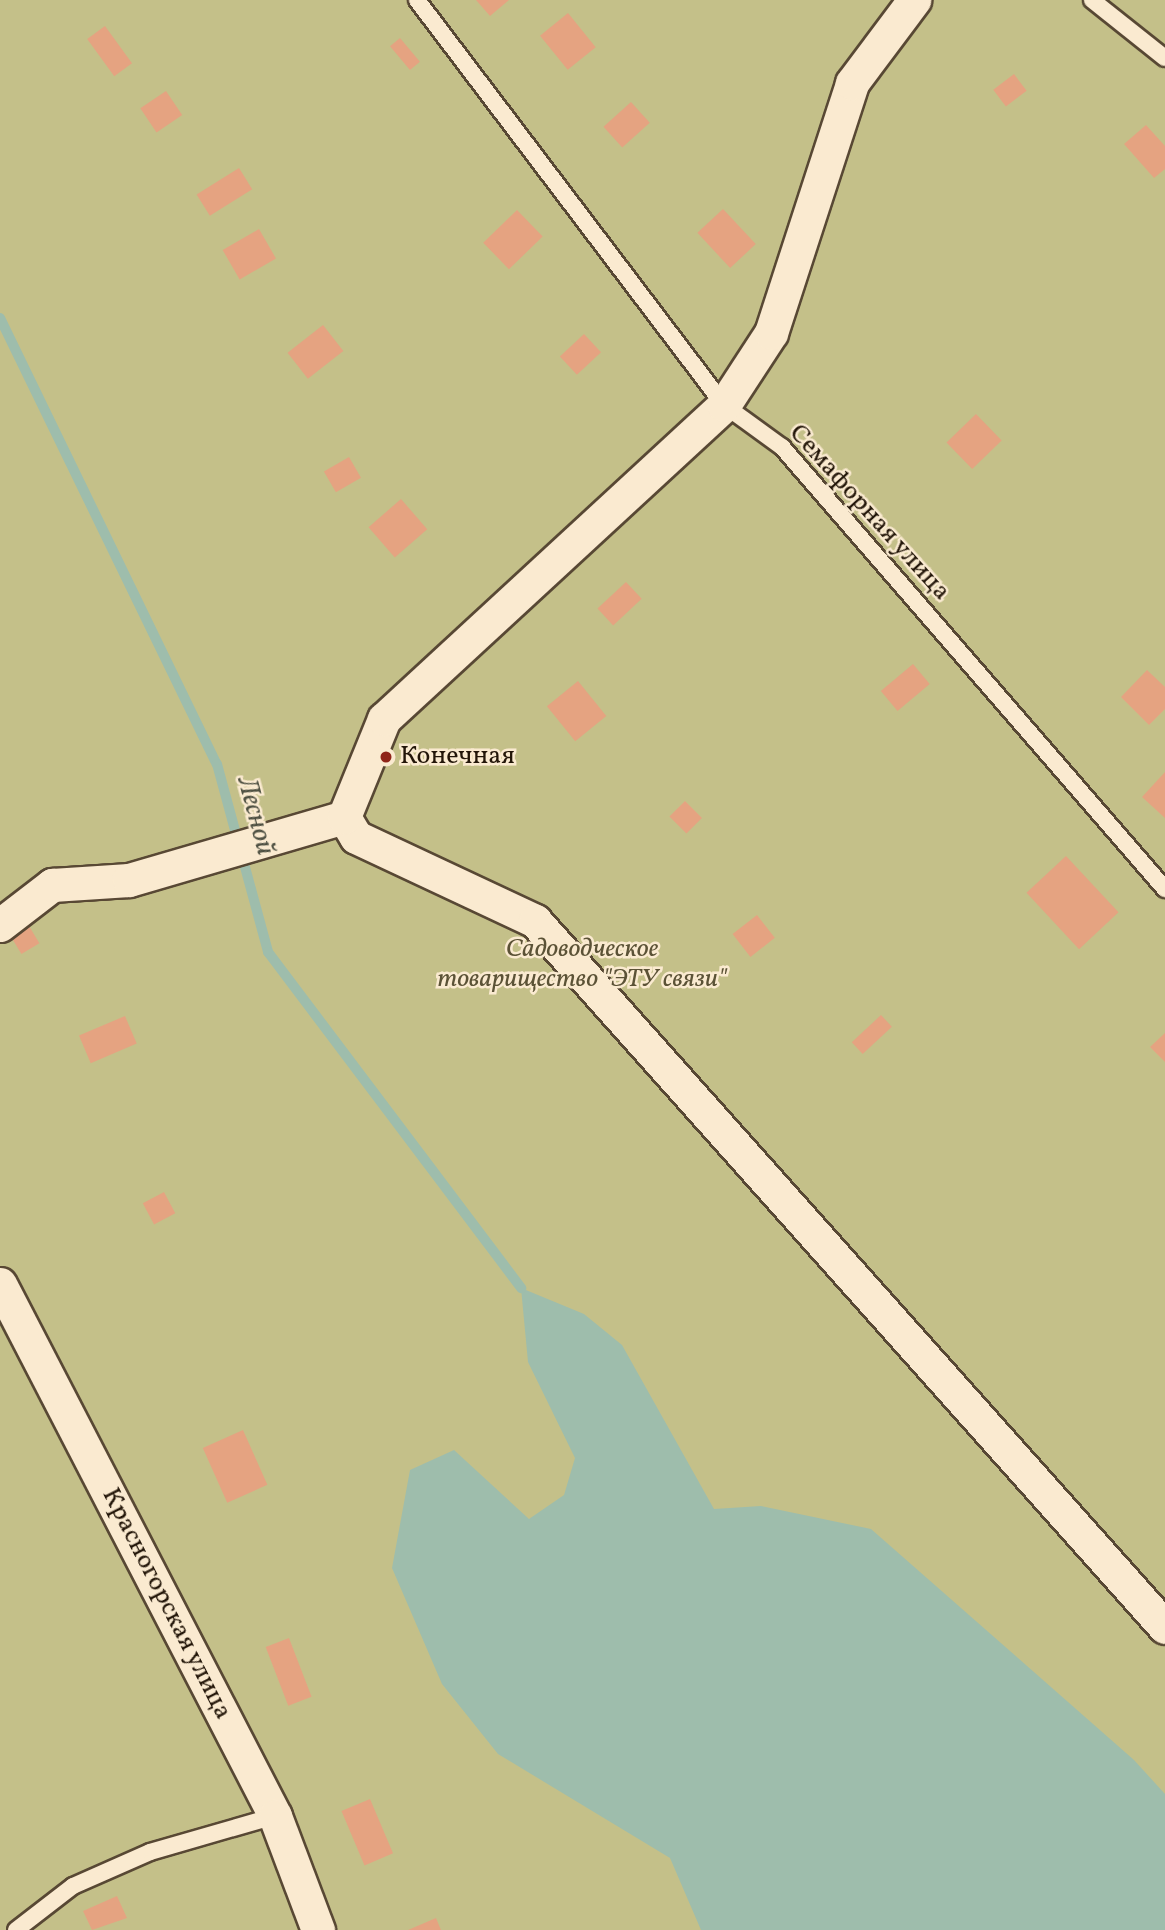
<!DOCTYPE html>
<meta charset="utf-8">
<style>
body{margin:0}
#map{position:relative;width:1165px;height:1930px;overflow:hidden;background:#f7dfb7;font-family:Vollkorn,serif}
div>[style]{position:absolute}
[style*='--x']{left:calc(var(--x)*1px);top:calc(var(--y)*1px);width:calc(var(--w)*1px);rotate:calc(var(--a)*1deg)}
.green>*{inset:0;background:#c4c089;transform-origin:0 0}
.water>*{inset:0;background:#9ebdac}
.stream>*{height:10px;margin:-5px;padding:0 5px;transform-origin:5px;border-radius:5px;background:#9ebdac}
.building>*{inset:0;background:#e5a381;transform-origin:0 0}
.roads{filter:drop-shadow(2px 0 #584834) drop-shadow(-2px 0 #584834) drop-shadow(0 2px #584834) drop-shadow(0 -2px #584834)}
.service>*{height:16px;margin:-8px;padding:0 8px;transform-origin:8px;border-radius:8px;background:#faead0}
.minor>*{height:33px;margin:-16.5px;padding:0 16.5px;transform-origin:16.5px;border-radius:16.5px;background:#faead0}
.dots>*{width:19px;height:19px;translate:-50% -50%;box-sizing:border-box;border:4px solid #faead0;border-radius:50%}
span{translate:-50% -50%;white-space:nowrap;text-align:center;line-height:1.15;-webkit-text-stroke:5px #faead0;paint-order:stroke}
.street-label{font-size:26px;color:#231609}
.poi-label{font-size:26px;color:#231609}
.left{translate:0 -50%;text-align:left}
.park-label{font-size:26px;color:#5b5236;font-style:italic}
.water-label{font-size:28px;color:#4e5042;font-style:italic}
</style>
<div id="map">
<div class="green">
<div style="left:0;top:0;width:1165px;height:1930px"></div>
</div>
<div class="water">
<div style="clip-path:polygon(521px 1288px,584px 1314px,622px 1345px,714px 1509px,761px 1506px,871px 1529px,1134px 1760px,1165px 1794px,1165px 1930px,701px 1930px,670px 1858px,498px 1754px,442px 1684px,392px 1568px,410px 1470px,454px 1450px,529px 1519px,564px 1495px,575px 1458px,528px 1362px)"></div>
</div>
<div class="stream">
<div style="--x:0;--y:318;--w:496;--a:64.1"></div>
<div style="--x:217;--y:764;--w:195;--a:74.8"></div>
<div style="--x:268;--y:952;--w:421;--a:53"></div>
</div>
<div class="building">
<div style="clip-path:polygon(476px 0,509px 0,490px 16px)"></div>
<div style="left:568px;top:13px;width:44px;height:36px;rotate:51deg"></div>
<div style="left:105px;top:26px;width:46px;height:22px;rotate:54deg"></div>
<div style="left:400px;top:38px;width:31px;height:13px;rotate:50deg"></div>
<div style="left:1014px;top:74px;width:21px;height:26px;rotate:53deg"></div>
<div style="left:166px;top:91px;width:29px;height:31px;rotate:56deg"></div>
<div style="left:631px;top:102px;width:28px;height:37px;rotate:48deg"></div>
<div style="clip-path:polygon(1146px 125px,1165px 146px,1165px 169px,1154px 178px,1124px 144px)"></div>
<div style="left:239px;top:168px;width:25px;height:50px;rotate:58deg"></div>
<div style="left:723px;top:209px;width:48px;height:35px;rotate:47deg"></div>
<div style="left:517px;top:210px;width:37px;height:47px;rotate:46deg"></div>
<div style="left:259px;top:229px;width:34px;height:42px;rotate:60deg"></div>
<div style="left:323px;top:325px;width:33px;height:45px;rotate:52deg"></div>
<div style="left:584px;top:334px;width:25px;height:33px;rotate:47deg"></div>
<div style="left:976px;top:414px;width:37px;height:41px;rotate:46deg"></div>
<div style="left:349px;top:457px;width:24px;height:29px;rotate:60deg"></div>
<div style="left:401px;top:499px;width:40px;height:43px;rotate:49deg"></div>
<div style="left:626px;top:582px;width:23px;height:39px;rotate:47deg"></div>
<div style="left:913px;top:664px;width:26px;height:42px;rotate:50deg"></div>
<div style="clip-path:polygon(1147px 670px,1165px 687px,1165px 709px,1149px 725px,1121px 697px)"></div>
<div style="left:578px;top:681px;width:45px;height:40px;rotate:51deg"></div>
<div style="clip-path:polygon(1165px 772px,1165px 818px,1142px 797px)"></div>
<div style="left:685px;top:801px;width:24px;height:22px;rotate:45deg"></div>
<div style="left:1066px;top:856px;width:77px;height:54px;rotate:47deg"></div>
<div style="left:757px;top:915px;width:29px;height:31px;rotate:52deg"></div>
<div style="left:26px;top:921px;width:26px;height:21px;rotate:59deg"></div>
<div style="left:881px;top:1015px;width:16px;height:40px;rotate:47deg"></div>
<div style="left:125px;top:1016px;width:30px;height:50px;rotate:67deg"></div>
<div style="clip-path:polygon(1165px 1033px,1165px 1062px,1150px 1047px)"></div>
<div style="left:164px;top:1192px;width:24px;height:24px;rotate:62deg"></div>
<div style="left:243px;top:1430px;width:60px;height:44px;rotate:66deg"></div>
<div style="left:289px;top:1638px;width:63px;height:25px;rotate:69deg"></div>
<div style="left:370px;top:1799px;width:59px;height:31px;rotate:67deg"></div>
<div style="clip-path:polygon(117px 1896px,127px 1918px,92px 1930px,83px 1911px)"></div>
<div style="clip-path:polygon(436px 1918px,441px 1930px,408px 1930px)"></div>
</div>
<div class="roads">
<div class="service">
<div style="--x:417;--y:0;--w:508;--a:52.84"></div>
<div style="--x:724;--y:405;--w:72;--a:35.9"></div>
<div style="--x:782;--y:447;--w:585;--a:49.09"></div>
<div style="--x:1092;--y:0;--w:93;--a:38.5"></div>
<div style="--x:16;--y:1930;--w:72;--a:-37.7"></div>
<div style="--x:73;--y:1886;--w:84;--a:-23.8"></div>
<div style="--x:150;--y:1852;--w:130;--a:-16.1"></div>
</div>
<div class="minor">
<div style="--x:344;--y:817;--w:23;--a:59"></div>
<div style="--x:356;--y:837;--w:198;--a:25.1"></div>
<div style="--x:535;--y:921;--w:946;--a:48.26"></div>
<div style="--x:0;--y:925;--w:66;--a:-37.6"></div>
<div style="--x:52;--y:885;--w:77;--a:-3.7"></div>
<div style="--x:129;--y:880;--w:224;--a:-16.3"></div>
<div style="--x:344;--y:817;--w:106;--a:-67.8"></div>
<div style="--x:384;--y:719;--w:463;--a:-42.7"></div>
<div style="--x:724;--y:405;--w:86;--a:-56.9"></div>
<div style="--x:771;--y:333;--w:263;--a:-72"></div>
<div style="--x:852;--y:83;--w:104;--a:-53.2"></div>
<div style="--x:0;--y:1284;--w:599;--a:62.66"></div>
<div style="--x:275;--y:1816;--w:122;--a:69.3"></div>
</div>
</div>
<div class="dots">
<div style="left:386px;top:757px;background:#8f2418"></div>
</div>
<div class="street-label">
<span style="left:869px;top:513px;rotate:48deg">Семафорная улица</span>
<span style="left:166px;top:1604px;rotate:63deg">Красногорская улица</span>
</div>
<div class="poi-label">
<span class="left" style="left:400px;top:757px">Конечная</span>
</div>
<div class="park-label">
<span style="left:582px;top:965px">Садоводческое<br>товарищество "ЭТУ связи"</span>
</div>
<div class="water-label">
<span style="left:255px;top:816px;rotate:75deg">Лесной</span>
</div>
</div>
